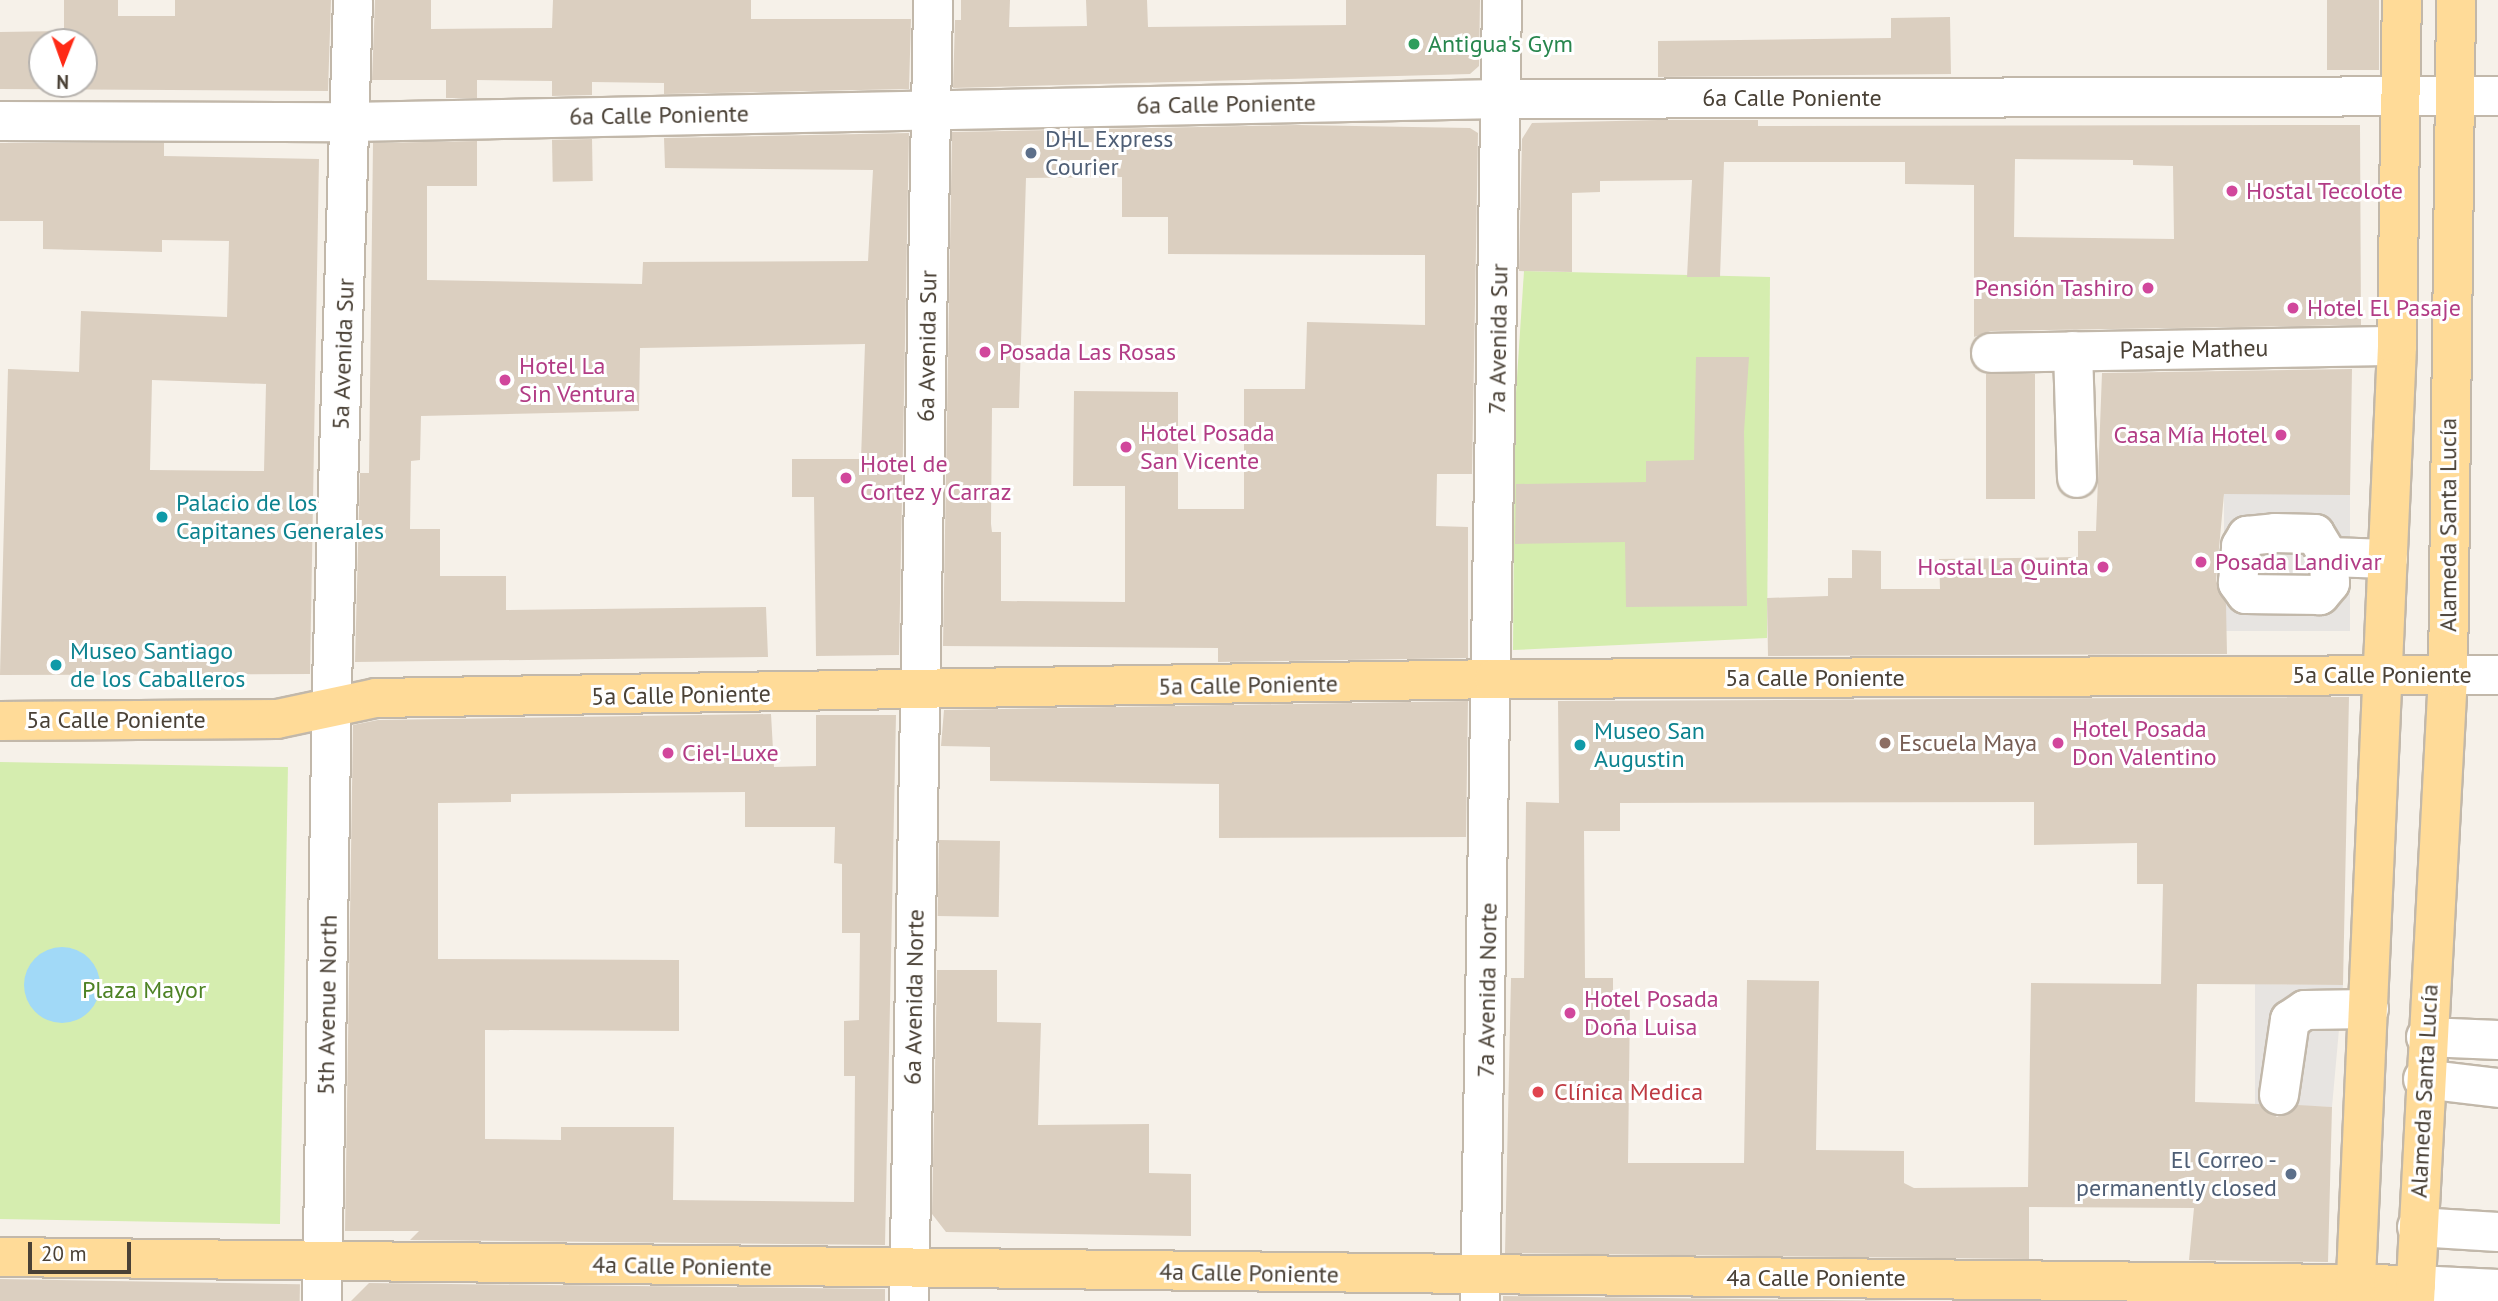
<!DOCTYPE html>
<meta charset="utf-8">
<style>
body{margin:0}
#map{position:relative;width:2498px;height:1301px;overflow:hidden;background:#f6f1e9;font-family:"PT Sans",sans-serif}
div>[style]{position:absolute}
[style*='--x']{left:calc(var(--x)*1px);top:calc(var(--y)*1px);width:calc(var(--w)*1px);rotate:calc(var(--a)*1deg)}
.green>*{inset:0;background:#d5edaf;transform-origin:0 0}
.parking>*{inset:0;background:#e7e4e1;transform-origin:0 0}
.water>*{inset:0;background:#a1d9f7}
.round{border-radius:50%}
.building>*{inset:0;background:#dbcfc0;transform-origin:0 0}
.roads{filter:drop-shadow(2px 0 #c2b8aa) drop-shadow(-2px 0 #c2b8aa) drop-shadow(0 2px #c2b8aa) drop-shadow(0 -2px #c2b8aa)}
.minor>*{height:38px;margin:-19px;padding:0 19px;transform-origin:19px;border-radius:19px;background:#fff}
.major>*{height:38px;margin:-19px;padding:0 19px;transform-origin:19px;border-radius:19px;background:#ffdb98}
.dots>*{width:19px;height:19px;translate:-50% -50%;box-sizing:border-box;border:4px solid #fff;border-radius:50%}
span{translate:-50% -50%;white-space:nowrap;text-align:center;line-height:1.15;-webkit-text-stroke:6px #fff;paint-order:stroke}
.leisure-label{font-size:24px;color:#27864d}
.left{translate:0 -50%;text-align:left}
.street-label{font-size:24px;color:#4a4136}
.service-label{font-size:24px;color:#4e5e75}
.right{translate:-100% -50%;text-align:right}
.hotel-label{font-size:24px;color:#b23c85}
.culture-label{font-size:24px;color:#0d838f}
.education-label{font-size:24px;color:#785e54}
.park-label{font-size:24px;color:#4d8224}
.health-label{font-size:24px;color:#be3a42}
.north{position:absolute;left:28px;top:28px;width:70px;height:70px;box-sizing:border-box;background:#fff;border:2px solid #b7b3af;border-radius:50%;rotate:181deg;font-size:19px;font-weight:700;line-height:28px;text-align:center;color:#4a4136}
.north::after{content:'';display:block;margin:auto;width:24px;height:32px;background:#ff2a16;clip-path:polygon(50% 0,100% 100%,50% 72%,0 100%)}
.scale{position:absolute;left:28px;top:1242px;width:103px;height:32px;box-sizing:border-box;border:4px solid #4a4136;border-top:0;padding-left:9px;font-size:21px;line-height:24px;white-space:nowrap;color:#4a4136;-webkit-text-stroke:5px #fff;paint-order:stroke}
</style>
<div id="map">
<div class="green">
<div style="clip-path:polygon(1524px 271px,1770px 277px,1767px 638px,1513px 650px,1515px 408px)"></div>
<div style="left:0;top:762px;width:288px;height:457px;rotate:1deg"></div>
</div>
<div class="parking">
<div style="left:2224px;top:494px;width:126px;height:137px"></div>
<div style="clip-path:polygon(2255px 984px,2343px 985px,2332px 1107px,2255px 1104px)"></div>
</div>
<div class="water">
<div class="round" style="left:24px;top:947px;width:76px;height:76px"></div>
</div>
<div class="building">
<div style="clip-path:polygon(evenodd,64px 0,118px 0,118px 16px,175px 16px,175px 0,331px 0,328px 91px,0 89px,0 32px,64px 31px,64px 0,42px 42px,84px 42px,84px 84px,42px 84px,42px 42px)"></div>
<div style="clip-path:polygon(375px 0,431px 0,431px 29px,552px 28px,553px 0,751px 0,751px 19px,911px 19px,909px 89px,664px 94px,664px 83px,592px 82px,592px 95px,552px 96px,552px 81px,477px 80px,477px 98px,446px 98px,446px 80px,372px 80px)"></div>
<div style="clip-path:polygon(961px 0,1010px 0,1009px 27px,1087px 26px,1086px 0,1147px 0,1148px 27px,1346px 25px,1346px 0,1480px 0,1479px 66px,1470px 74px,953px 88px,955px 20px,961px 20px)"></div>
<div style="left:2327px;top:0;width:52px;height:70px"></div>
<div style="clip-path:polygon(1950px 17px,1951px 74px,1658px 77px,1658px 41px,1891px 38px,1891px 18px)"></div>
<div style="clip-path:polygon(evenodd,1658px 120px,1758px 120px,1758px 126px,2360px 125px,2361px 325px,1991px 331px,1974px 337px,1974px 185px,1905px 184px,1905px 162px,1724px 162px,1720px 277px,1687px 277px,1692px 180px,1600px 181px,1600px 192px,1572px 193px,1572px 272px,1519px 271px,1522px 139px,1532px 123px,1658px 120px,2015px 159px,2133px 160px,2133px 165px,2173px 166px,2174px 239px,2014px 237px,2015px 159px)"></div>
<div style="clip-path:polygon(evenodd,1298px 125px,1470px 128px,1478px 133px,1472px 474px,1437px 474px,1436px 526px,1468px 527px,1468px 658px,1218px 662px,1218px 648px,943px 646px,952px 132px,1298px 125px,1122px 177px,1122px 217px,1168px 217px,1168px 254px,1425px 255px,1425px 325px,1307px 322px,1305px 389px,1244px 389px,1244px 509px,1178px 509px,1178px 392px,1074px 391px,1073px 486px,1125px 486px,1125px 602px,1001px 601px,1001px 532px,992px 532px,991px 524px,992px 408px,1019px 408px,1026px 178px,1122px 177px)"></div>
<div style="clip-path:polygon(909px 133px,899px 655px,816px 656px,814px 497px,792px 497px,792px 459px,861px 459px,865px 344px,640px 348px,639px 411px,421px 416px,420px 460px,411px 461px,410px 529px,440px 529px,440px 576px,506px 576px,506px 610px,766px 607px,768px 657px,355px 662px,360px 473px,369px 473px,373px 143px,477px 141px,477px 186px,427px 186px,427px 280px,642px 284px,643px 262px,868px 261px,873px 170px,665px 168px,664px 138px)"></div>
<div style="left:592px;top:139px;width:42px;height:40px;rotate:89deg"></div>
<div style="clip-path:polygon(evenodd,0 143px,164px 143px,164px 156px,319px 159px,310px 674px,0 675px,8px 369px,79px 372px,81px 311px,227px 317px,229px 241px,162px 240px,162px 252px,43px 249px,43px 221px,0 221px,0 143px,152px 380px,266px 384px,264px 471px,150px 470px,152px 380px)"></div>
<div style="clip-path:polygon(1696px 357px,1749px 357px,1744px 432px,1747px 606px,1626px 607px,1625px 542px,1515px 544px,1516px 484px,1646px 482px,1646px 461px,1694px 460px)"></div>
<div style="clip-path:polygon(2352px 369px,2350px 495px,2224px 494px,2216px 581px,2226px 604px,2227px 654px,1768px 656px,1767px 598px,1828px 596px,1828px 578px,1852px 578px,1852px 550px,1881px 551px,1881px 589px,1940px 589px,1939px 559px,2078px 557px,2078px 531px,2096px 531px,2102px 373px)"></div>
<div style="left:1986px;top:374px;width:49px;height:125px"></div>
<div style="clip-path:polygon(evenodd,2349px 697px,2343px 985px,2197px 984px,2195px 1102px,2259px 1104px,2277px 1117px,2298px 1105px,2332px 1107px,2328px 1262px,2189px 1260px,2194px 1208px,2029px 1207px,2029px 1259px,1505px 1253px,1511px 978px,1524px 978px,1526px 802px,1559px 803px,1558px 701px,2349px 697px,2034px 802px,2034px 845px,2137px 843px,2137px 884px,2163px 884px,2161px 984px,2031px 983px,2028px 1187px,1914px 1188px,1904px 1183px,1904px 1151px,1816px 1150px,1819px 981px,1747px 980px,1744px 1163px,1628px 1163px,1630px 1000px,1613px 1001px,1613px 978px,1585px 978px,1584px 831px,1620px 831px,1620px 803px,2034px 802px)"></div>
<div style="clip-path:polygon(1468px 701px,1466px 837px,1219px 838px,1219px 784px,990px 781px,990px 747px,941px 746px,944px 710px)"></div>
<div style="clip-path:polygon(evenodd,771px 714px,774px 767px,816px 766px,816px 715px,896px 715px,885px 1245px,410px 1240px,419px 1231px,345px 1231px,353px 725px,378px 720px,771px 714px,745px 792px,745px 827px,835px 827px,834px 863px,842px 864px,842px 933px,860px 933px,859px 1020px,844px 1021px,844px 1076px,855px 1076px,854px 1202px,673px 1200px,674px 1127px,561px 1127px,561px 1140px,485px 1139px,485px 1030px,679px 1031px,679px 960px,438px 959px,438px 803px,511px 802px,511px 794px,745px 792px)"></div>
<div style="left:939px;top:840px;width:61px;height:76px;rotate:1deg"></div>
<div style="clip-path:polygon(937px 970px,997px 970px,997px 1022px,1041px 1023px,1038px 1125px,1149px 1124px,1149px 1173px,1191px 1174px,1191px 1236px,946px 1232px,932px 1214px)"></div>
<div style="left:0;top:1279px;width:300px;height:22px;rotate:1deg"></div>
<div style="clip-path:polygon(369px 1283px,885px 1289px,885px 1301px,351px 1301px)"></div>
<div style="clip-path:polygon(1503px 1296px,1909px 1301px,1503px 1301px)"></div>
</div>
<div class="roads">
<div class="minor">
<div style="--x:0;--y:121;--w:350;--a:0.2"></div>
<div style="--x:350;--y:122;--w:1151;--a:-1.14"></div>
<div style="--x:1501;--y:99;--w:997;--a:-0.17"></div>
<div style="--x:2073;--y:351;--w:127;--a:88.2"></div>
<div style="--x:1991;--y:353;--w:406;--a:-1"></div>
<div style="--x:2275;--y:533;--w:40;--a:1.4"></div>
<div style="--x:2315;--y:534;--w:27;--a:59"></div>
<div style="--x:2329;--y:557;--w:26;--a:88"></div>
<div style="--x:2330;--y:583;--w:16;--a:130"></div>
<div style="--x:2320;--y:595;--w:74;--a:-179.2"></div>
<div style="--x:2246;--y:594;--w:14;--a:-126"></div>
<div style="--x:2238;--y:583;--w:37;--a:-85"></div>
<div style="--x:2241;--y:546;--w:12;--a:-59"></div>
<div style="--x:2247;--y:536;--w:28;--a:-6"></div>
<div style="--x:2329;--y:557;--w:59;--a:1.9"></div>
<div style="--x:2448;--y:675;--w:50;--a:0"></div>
<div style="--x:2426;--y:1037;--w:72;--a:2.4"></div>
<div style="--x:2423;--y:1079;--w:76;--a:6.8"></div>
<div style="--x:2279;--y:1095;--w:76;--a:-81.7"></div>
<div style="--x:2290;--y:1020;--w:18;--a:-34"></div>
<div style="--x:2305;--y:1010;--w:64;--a:-0.9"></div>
<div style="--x:2417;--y:1227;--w:81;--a:3.5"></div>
<div style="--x:2416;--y:1285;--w:82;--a:2.8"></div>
<div style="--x:322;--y:1301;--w:618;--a:-89.07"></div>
<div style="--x:332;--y:683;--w:683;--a:-88.24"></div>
<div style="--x:909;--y:1301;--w:1301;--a:-88.94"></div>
<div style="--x:1480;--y:1301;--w:1301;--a:-89.03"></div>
</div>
<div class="major">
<div style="--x:0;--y:721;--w:277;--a:-0.4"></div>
<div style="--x:277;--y:719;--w:101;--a:-12"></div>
<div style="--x:376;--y:698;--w:1118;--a:-0.97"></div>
<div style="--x:1494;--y:679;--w:954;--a:-0.24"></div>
<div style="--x:0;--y:1257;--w:2416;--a:0.66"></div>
<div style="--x:2355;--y:1301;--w:956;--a:-87.48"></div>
<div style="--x:2397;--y:346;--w:346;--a:-89.2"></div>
<div style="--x:2415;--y:1301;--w:627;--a:-86.98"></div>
<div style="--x:2448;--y:675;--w:675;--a:-89.32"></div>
</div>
</div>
<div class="dots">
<div style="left:1414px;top:44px;background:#2e9e5b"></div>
<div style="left:1031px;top:153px;background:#5c6f8a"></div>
<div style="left:2232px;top:191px;background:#d1479c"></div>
<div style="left:2148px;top:288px;background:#d1479c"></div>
<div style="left:2293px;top:308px;background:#d1479c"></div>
<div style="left:985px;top:352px;background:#d1479c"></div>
<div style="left:505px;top:380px;background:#d1479c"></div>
<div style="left:2281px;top:435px;background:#d1479c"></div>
<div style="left:1126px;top:447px;background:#d1479c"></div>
<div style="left:846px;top:478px;background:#d1479c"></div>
<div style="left:162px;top:517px;background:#0f9aa8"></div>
<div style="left:2201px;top:562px;background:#d1479c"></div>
<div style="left:2103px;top:567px;background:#d1479c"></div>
<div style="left:56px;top:665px;background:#0f9aa8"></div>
<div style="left:1885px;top:743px;background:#8d6e63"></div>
<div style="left:2058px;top:743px;background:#d1479c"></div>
<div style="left:1580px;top:745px;background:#0f9aa8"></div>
<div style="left:668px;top:753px;background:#d1479c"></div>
<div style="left:1570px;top:1013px;background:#d1479c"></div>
<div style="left:1538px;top:1092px;background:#e0444e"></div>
<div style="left:2291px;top:1174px;background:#5c6f8a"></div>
</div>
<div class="leisure-label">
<span class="left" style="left:1428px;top:44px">Antigua's Gym</span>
</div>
<div class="street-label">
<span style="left:1792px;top:98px">6a Calle Poniente</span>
<span style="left:1226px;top:104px;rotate:-1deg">6a Calle Poniente</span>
<span style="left:659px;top:115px;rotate:-1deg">6a Calle Poniente</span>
<span style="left:1498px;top:339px;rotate:-89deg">7a Avenida Sur</span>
<span style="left:927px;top:346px;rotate:-89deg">6a Avenida Sur</span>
<span style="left:2194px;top:349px;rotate:-1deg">Pasaje Matheu</span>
<span style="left:343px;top:354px;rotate:-88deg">5a Avenida Sur</span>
<span style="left:2448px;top:525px;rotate:-90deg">Alameda Santa Lucía</span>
<span style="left:2382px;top:675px">5a Calle Poniente</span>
<span style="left:1815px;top:678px">5a Calle Poniente</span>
<span style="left:1248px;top:685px;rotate:-1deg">5a Calle Poniente</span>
<span style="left:681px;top:695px;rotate:-1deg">5a Calle Poniente</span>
<span style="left:116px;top:720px">5a Calle Poniente</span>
<span style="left:1487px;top:990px;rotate:-89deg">7a Avenida Norte</span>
<span style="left:914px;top:997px;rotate:-89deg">6a Avenida Norte</span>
<span style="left:327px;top:1005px;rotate:-89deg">5th Avenue North</span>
<span style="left:2424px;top:1091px;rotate:-87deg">Alameda Santa Lucía</span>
<span style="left:682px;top:1266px;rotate:1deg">4a Calle Poniente</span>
<span style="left:1249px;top:1273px;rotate:1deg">4a Calle Poniente</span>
<span style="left:1816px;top:1278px">4a Calle Poniente</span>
</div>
<div class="service-label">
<span class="left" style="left:1045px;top:153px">DHL Express<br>Courier</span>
<span class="right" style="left:2277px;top:1174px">El Correo -<br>permanently closed</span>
</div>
<div class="hotel-label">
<span class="left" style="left:2246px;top:191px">Hostal Tecolote</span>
<span class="right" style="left:2134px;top:288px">Pensión Tashiro</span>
<span class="left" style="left:2307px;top:308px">Hotel El Pasaje</span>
<span class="left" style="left:999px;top:352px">Posada Las Rosas</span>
<span class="left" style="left:519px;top:380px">Hotel La<br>Sin Ventura</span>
<span class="left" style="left:1140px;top:447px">Hotel Posada<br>San Vicente</span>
<span class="right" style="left:2267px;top:435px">Casa Mía Hotel</span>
<span class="left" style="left:860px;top:478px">Hotel de<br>Cortez y Carraz</span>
<span class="left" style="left:2215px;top:562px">Posada Landivar</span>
<span class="right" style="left:2089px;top:567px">Hostal La Quinta</span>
<span class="left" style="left:2072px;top:743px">Hotel Posada<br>Don Valentino</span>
<span class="left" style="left:682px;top:753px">Ciel-Luxe</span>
<span class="left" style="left:1584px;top:1013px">Hotel Posada<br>Doña Luisa</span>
</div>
<div class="culture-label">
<span class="left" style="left:176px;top:517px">Palacio de los<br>Capitanes Generales</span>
<span class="left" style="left:70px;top:665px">Museo Santiago<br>de los Caballeros</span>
<span class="left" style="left:1594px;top:745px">Museo San<br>Augustin</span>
</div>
<div class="education-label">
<span class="left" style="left:1899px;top:743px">Escuela Maya</span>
</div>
<div class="park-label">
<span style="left:144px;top:990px">Plaza Mayor</span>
</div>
<div class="health-label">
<span class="left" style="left:1554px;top:1092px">Clínica Medica</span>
</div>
<div class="north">N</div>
<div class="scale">20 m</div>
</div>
